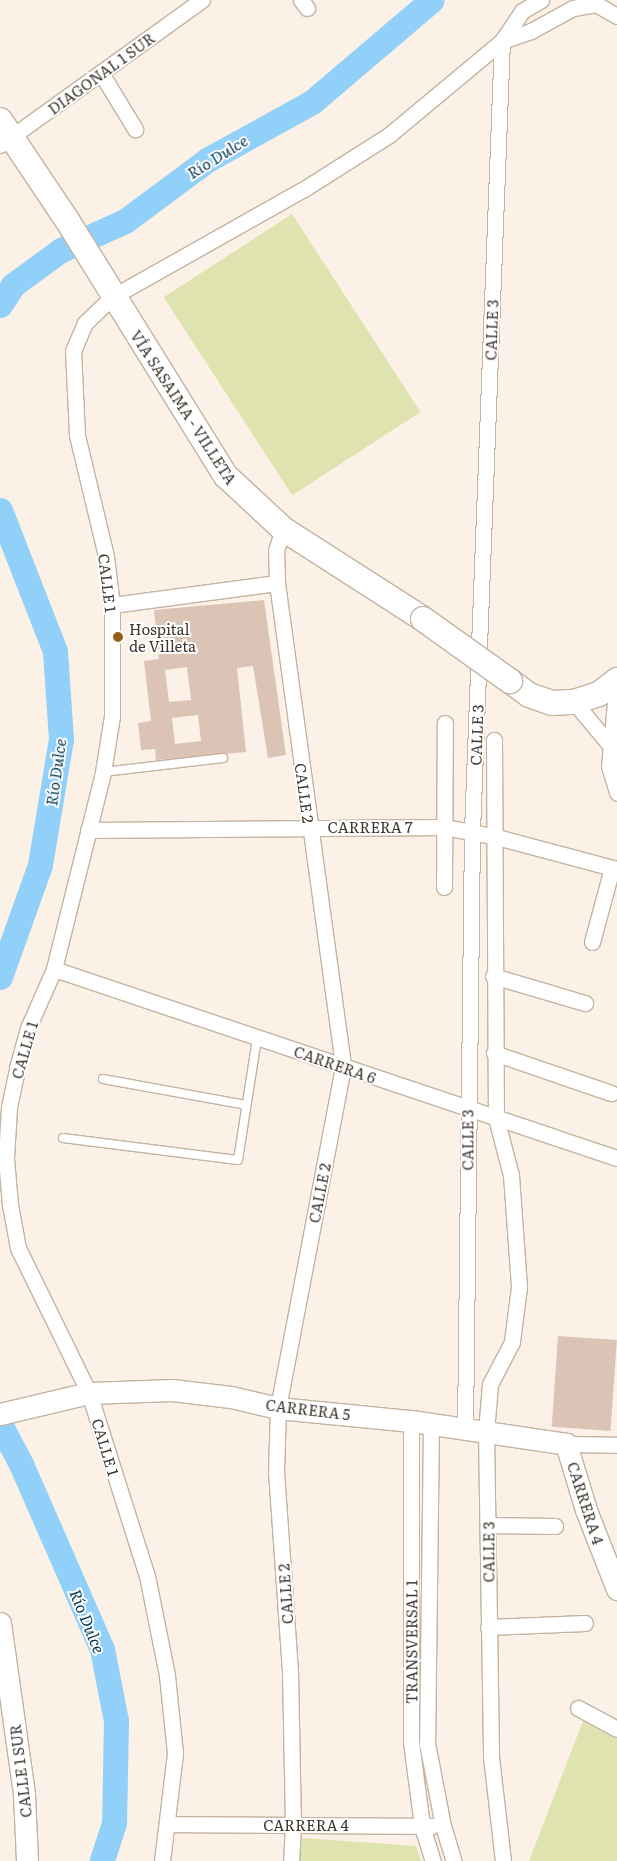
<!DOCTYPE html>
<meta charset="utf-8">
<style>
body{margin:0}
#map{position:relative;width:617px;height:1861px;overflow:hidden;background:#fcf1e6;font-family:Literata,serif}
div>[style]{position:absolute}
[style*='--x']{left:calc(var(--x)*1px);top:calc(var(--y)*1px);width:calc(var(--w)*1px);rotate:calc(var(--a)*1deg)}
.green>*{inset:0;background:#dfe3b0;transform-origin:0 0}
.river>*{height:25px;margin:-12.5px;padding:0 12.5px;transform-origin:12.5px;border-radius:12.5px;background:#91d0f9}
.building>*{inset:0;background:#dbc4b6;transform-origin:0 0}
.roads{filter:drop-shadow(1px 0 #c4b3a0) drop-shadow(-1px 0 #c4b3a0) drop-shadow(0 1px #c4b3a0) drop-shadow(0 -1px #c4b3a0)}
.lane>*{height:8px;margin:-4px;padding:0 4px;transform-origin:4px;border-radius:4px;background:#fff}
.street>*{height:15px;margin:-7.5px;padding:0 7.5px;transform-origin:7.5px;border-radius:7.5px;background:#fff}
.secondary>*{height:21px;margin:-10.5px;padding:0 10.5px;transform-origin:10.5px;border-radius:10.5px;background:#fff}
.primary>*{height:24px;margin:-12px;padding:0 12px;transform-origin:12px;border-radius:12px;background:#fff}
.bridges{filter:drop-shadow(1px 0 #c4b3a0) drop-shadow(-1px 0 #c4b3a0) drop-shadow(0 1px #c4b3a0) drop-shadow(0 -1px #c4b3a0)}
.primary-bridge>*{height:24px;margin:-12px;padding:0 12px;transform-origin:12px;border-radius:12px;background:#fff}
.dots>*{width:14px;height:14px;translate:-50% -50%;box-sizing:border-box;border:2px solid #fff;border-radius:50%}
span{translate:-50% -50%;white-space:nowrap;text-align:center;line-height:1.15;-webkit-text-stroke:4px #fff;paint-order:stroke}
.street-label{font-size:15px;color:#3e372f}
.poi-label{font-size:15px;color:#3e372f}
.left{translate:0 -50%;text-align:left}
.water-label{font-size:16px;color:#013752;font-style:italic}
</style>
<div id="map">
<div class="green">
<div style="left:292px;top:214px;width:236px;height:153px;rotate:57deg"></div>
<div style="clip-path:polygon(583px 1721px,617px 1739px,617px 1861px,529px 1861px)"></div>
<div style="clip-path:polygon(302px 1838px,416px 1846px,421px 1861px,298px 1861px)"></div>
</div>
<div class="river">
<div style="--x:0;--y:305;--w:24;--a:-57"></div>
<div style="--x:13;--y:285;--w:59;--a:-36.1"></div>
<div style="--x:61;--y:250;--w:70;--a:-24.4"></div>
<div style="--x:125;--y:221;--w:102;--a:-36.6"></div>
<div style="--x:207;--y:160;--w:120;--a:-28.9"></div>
<div style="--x:312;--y:102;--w:157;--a:-40.4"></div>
<div style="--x:0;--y:510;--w:151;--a:68.7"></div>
<div style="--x:55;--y:651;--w:88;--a:86.1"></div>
<div style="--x:61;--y:739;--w:128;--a:99.5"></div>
<div style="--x:40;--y:865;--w:119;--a:109.7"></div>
<div style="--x:0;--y:1424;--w:45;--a:62.3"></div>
<div style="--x:21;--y:1464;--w:202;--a:66.4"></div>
<div style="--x:102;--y:1649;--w:73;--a:79"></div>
<div style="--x:116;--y:1721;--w:102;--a:91.1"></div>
<div style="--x:114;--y:1823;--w:40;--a:108"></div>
</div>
<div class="building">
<div style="clip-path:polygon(evenodd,264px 600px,286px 755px,268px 758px,253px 666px,237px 668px,246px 752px,156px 760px,155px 749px,141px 750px,138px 723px,151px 721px,144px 661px,159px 659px,154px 610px,264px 600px,187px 667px,191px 700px,169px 702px,165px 670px,187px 667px,264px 600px,198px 715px,201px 741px,175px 744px,172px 718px,198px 715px)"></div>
<div style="left:558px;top:1336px;width:59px;height:91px;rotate:4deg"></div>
</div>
<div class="roads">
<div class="lane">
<div style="--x:103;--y:772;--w:121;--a:-6.7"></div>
<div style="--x:103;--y:1079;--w:145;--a:10.3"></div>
<div style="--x:63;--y:1138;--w:176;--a:7.2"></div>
<div style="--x:238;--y:1160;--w:123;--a:-81.1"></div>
</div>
<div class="street">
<div style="--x:301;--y:0;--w:10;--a:53"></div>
<div style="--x:502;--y:41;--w:31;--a:-19"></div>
<div style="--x:531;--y:31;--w:48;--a:-28.7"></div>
<div style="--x:573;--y:8;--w:23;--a:-10"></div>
<div style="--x:596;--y:4;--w:24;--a:30"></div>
<div style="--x:101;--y:73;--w:66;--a:58.7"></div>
<div style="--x:0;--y:145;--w:249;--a:-35.7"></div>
<div style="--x:283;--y:529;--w:22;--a:108"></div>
<div style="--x:276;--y:550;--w:33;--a:88"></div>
<div style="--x:277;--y:583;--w:488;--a:82.2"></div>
<div style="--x:343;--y:1067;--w:347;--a:100.8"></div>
<div style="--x:278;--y:1408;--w:63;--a:91.8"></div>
<div style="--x:276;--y:1471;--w:199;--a:86"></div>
<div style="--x:290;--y:1670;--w:155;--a:88.9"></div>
<div style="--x:293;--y:1825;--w:36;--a:93"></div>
<div style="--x:112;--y:605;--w:166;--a:-7.6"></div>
<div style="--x:617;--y:682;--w:84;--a:95.4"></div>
<div style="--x:609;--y:766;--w:28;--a:73"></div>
<div style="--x:574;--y:702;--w:64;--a:50.1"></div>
<div style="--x:494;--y:740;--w:378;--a:89.7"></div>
<div style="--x:496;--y:1118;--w:59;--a:75.3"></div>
<div style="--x:511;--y:1175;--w:112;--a:85.9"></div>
<div style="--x:519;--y:1287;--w:55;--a:97.3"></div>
<div style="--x:512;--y:1342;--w:47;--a:117.6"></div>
<div style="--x:490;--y:1384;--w:48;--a:94.8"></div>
<div style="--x:486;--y:1432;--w:325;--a:89.1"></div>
<div style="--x:491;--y:1757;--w:105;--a:83.4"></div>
<div style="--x:88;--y:830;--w:356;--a:-0.5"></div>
<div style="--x:444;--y:827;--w:50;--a:10.4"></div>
<div style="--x:493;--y:836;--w:128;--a:14.9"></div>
<div style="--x:444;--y:887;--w:164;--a:-89.7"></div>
<div style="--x:592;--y:942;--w:77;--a:-74.9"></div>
<div style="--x:54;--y:969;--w:594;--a:18.56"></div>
<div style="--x:493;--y:976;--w:96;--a:16.4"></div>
<div style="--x:494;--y:1053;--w:124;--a:18.9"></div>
<div style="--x:411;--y:1421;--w:321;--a:90"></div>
<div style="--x:411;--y:1742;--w:85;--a:82.5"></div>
<div style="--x:422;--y:1826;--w:37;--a:73"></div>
<div style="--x:431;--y:1424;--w:319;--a:90.7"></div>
<div style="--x:427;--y:1743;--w:85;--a:79.1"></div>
<div style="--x:443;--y:1826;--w:37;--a:73"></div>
<div style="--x:465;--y:1429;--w:598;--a:-89.33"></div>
<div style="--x:472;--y:831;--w:791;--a:-87.83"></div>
<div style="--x:566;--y:1444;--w:51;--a:1.1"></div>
<div style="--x:488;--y:1525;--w:67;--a:0.9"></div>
<div style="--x:488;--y:1627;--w:97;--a:-2.4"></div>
<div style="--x:578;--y:1708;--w:44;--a:28.3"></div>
<div style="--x:168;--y:1824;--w:264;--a:0.4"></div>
<div style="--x:162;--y:1861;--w:109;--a:-83.1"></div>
<div style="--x:175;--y:1753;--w:78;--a:-95.9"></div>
<div style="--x:167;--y:1675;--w:101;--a:-101.4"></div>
<div style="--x:147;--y:1576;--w:192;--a:-107.6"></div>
<div style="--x:89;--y:1393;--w:161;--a:-116.1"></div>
<div style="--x:18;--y:1248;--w:44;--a:-100.5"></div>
<div style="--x:10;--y:1205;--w:47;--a:-94.9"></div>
<div style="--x:6;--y:1158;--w:51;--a:-86.6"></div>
<div style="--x:9;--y:1107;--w:40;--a:-78"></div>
<div style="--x:17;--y:1068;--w:41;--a:-74.6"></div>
<div style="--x:28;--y:1028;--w:64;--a:-66.2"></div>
<div style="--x:54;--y:969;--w:203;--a:-76"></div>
<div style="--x:103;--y:772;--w:57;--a:-80.9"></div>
<div style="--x:112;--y:716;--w:111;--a:-90"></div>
<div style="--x:112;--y:605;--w:49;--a:-97"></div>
<div style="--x:106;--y:556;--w:124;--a:-103.5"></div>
<div style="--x:77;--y:435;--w:84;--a:-92.7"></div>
<div style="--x:73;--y:351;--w:30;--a:-67"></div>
<div style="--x:85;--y:323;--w:37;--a:-44"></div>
<div style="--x:112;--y:297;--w:220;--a:-29.4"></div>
<div style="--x:304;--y:189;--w:101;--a:-32.4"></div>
<div style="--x:389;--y:135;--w:147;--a:-39.8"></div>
<div style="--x:502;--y:41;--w:36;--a:-56"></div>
<div style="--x:522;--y:11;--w:22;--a:-30"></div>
</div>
<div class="secondary">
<div style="--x:0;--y:1414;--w:91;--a:-13.3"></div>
<div style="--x:89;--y:1393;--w:83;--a:-2.1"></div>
<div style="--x:172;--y:1390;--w:59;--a:6.8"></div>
<div style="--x:231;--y:1397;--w:48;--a:13.2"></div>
<div style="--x:278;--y:1408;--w:134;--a:5.6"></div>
<div style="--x:411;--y:1421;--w:157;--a:8.4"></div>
<div style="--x:566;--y:1444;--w:69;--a:73.1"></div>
<div style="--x:586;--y:1510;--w:85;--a:68.6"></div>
<div style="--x:0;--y:1623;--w:173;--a:82"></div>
<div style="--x:24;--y:1794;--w:67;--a:87.4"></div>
</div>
<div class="primary">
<div style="--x:0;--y:120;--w:120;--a:56.2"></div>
<div style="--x:67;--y:220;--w:301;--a:58.2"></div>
<div style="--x:226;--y:476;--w:78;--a:42.9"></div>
<div style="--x:283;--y:529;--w:166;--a:32.7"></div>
<div style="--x:510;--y:681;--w:24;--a:36"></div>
<div style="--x:529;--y:695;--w:24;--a:19"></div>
<div style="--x:552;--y:703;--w:22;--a:-3"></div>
<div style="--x:574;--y:702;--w:26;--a:-18"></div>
<div style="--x:599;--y:694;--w:23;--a:-38"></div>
</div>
</div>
<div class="bridges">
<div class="primary-bridge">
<div style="--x:423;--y:619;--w:107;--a:35.5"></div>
</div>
</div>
<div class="dots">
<div style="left:118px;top:637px;background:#965f19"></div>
</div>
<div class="street-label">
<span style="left:101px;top:73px;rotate:-36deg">DIAGONAL 1 SUR</span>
<span style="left:491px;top:330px;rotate:-88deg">CALLE 3</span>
<span style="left:184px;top:407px;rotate:57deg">VÍA SASAIMA - VILLETA</span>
<span style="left:108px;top:583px;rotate:83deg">CALLE 1</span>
<span style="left:476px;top:735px;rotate:-88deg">CALLE 3</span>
<span style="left:305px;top:793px;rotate:82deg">CALLE 2</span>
<span style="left:370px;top:827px">CARRERA 7</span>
<span style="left:24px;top:1050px;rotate:-74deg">CALLE 1</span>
<span style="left:335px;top:1064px;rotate:19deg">CARRERA 6</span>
<span style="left:467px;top:1140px;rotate:-90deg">CALLE 3</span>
<span style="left:319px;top:1193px;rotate:-79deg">CALLE 2</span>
<span style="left:308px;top:1409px;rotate:7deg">CARRERA 5</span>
<span style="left:106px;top:1447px;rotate:73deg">CALLE 1</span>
<span style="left:586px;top:1503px;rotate:72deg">CARRERA 4</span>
<span style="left:488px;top:1552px;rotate:-90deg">CALLE 3</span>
<span style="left:285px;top:1594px;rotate:-94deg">CALLE 2</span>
<span style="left:411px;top:1642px;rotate:-90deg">TRANSVERSAL 1</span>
<span style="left:20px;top:1771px;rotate:-97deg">CALLE 1 SUR</span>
<span style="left:306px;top:1825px">CARRERA 4</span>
</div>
<div class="poi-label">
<span class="left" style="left:129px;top:637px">Hospital<br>de Villeta</span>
</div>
<div class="water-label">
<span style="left:217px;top:156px;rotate:-32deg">Río Dulce</span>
<span style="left:55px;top:772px;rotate:-82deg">Río Dulce</span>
<span style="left:88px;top:1621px;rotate:68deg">Río Dulce</span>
</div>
</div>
